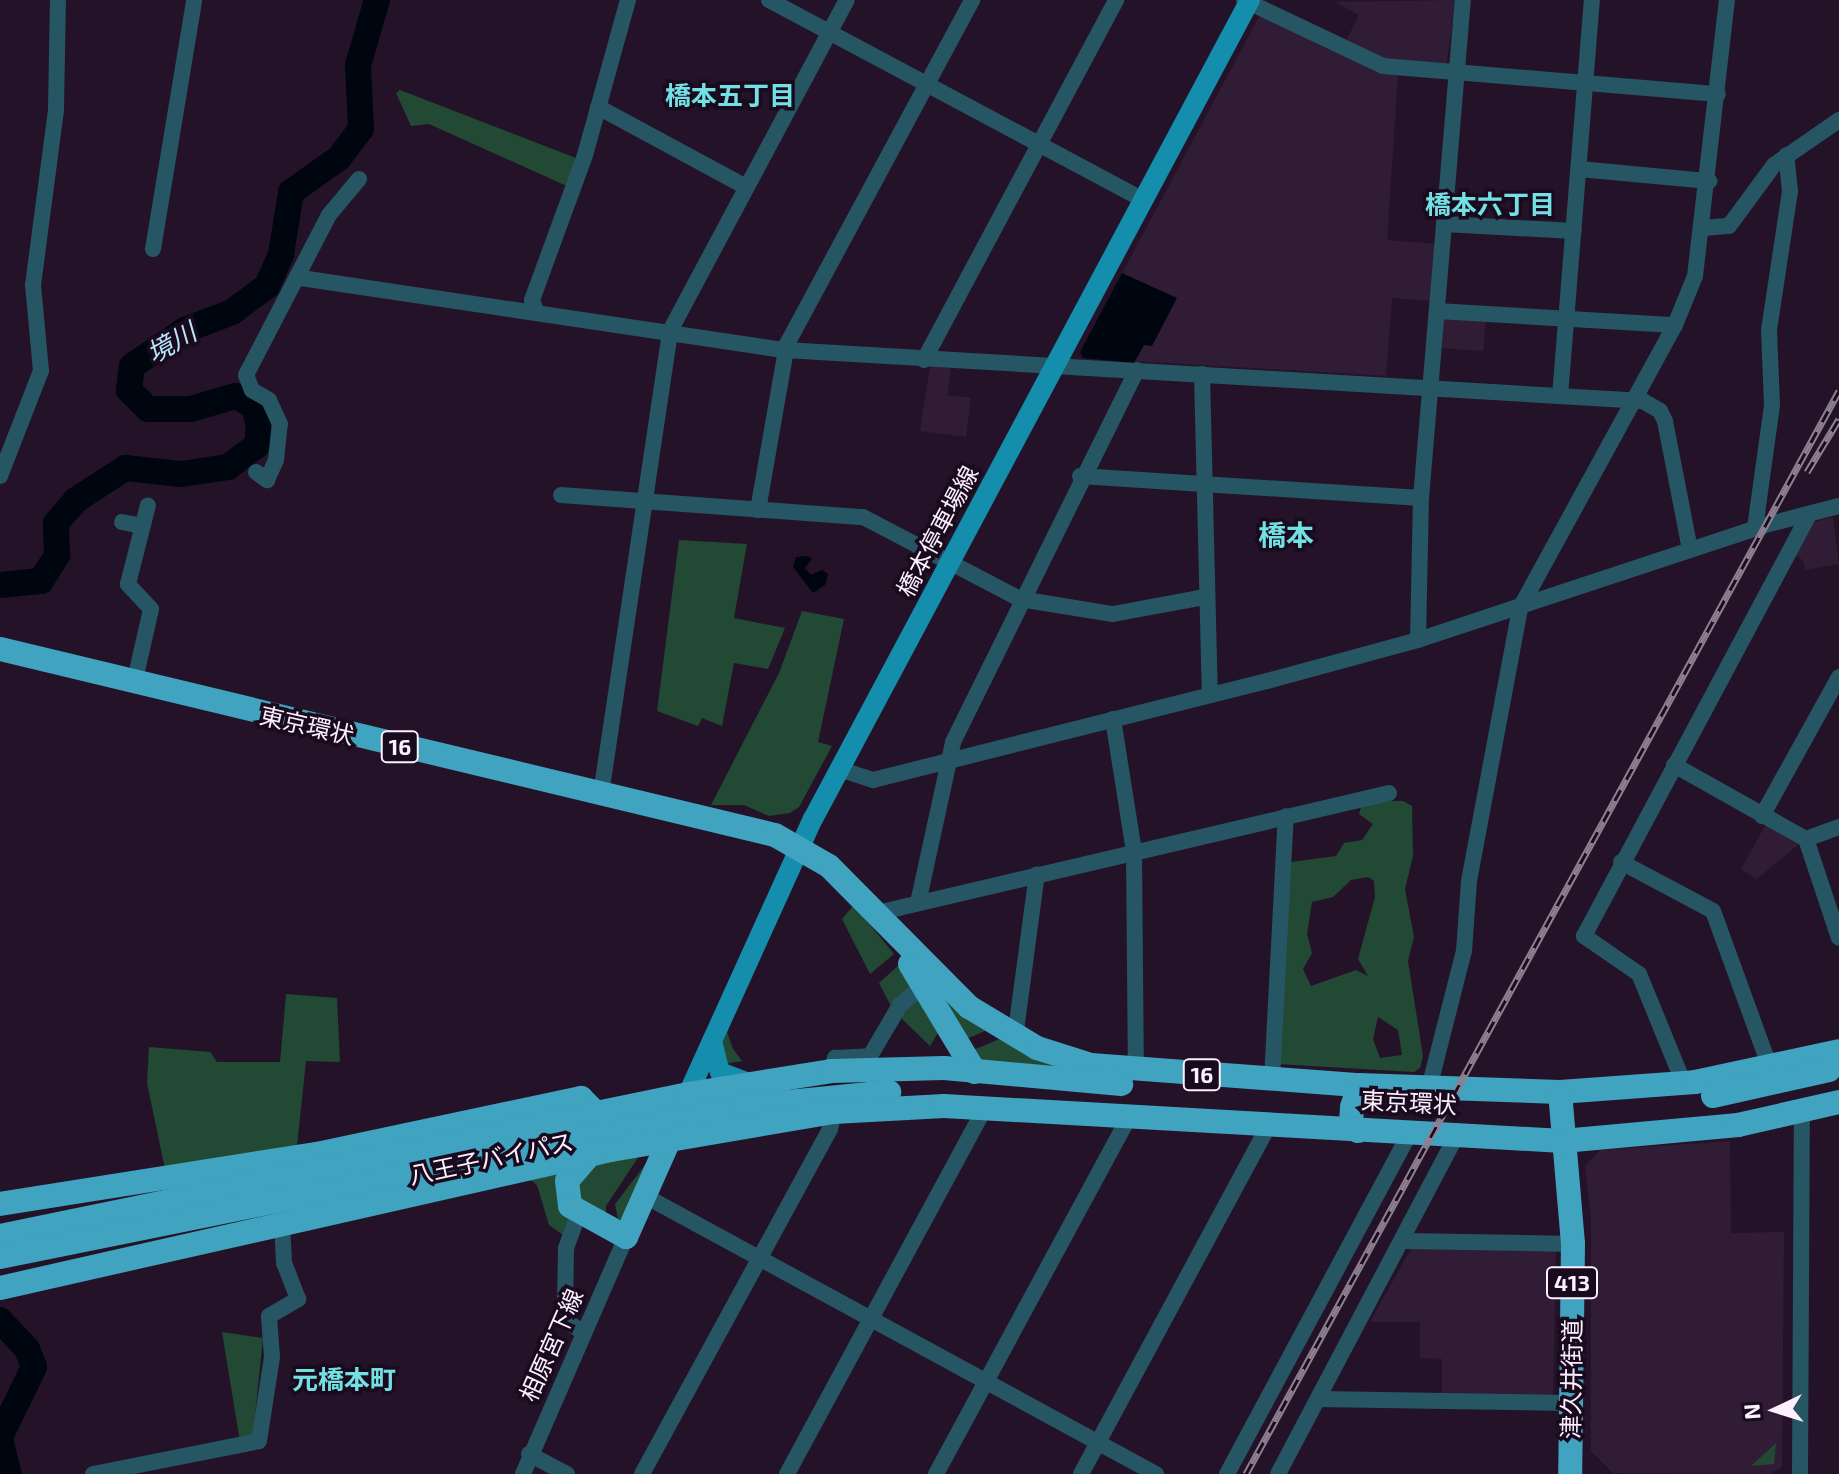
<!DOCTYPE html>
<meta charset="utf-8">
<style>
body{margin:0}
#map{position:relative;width:1839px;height:1474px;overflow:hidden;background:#241328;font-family:"Exo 2","Noto Sans JP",sans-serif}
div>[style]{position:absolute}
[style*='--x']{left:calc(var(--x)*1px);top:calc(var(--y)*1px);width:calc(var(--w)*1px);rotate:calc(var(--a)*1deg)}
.built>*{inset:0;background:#311c36}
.green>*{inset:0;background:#224933}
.water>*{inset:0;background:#00060f}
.river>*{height:26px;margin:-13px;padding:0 13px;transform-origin:13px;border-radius:13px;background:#00060f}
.minor>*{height:16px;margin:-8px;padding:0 8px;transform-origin:8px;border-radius:8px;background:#265563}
.major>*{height:20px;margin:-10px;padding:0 10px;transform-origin:10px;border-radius:10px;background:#158ead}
.highway>*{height:24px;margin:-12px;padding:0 12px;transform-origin:12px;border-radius:12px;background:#40a3c0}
.rail>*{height:7px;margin-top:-3.5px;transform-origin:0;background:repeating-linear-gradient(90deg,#1a0a1e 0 12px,#8e7f91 0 24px);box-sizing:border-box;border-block:2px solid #8e7f91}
span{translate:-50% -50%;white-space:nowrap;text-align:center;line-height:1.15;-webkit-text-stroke:7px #1a0a1e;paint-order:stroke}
.shield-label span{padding:2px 6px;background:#1a0a1e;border:2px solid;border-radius:6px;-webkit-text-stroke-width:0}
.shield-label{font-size:22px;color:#fcf0ff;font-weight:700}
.street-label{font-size:24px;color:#fcf0ff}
.neighbourhood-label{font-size:26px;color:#73e0e3;font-weight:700}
.water-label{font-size:26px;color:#b7e7fb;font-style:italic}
.quarter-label{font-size:28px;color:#73e0e3;font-weight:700}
.north{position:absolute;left:1735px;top:1370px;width:80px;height:80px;-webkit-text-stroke:6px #1a0a1e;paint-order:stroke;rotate:266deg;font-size:22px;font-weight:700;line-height:32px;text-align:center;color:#fcf0ff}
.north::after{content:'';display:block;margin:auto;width:28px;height:36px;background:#fcf0ff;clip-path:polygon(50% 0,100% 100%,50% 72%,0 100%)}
</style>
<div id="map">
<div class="built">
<div style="clip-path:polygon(1456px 0,1446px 66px,1384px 60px,1346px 41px,1359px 15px,1335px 2px)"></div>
<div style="clip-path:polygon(1260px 15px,1398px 74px,1387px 240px,1439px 244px,1433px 301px,1392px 298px,1386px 376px,1083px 358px,1080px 352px)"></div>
<div style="clip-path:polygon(1486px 318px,1483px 351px,1438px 348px,1440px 319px)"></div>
<div style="clip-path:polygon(930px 366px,951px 368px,947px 395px,971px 398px,966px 437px,920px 431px)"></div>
<div style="clip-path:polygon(1833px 517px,1839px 564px,1805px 570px,1803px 560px,1794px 555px,1810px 523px)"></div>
<div style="clip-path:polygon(1766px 824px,1799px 844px,1757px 879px,1741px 869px)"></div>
<div style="clip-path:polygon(1730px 1141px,1731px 1233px,1784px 1232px,1782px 1467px,1770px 1474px,1613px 1473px,1591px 1451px,1591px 1217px,1585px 1166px,1600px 1150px)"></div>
<div style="clip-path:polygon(1412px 1247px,1556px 1249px,1553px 1397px,1442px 1395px,1442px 1359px,1420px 1358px,1420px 1322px,1370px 1322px)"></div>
</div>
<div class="green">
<div style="clip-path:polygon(400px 90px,576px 158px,569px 187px,429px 124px,411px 126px,396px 93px)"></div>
<div style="clip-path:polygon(679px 540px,747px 544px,734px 618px,785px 628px,768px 669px,734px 663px,722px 726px,702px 718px,698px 726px,657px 711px)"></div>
<div style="clip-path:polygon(802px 611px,844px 619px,818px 742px,832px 746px,799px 807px,790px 813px,769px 816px,744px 805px,711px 805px,779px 673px)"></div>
<div style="clip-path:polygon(evenodd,1381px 801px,1403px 801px,1412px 806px,1413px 856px,1405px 889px,1414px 937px,1408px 961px,1423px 1056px,1420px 1068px,1414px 1072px,1276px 1064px,1291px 862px,1336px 856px,1344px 843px,1362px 840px,1373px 824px,1359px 814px,1361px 807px,1381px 801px,1368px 877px,1374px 881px,1375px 897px,1358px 959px,1368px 976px,1356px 970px,1311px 986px,1303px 969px,1312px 953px,1307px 934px,1312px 902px,1333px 897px,1351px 880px,1368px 877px,1381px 801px,1378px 1017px,1398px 1030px,1402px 1055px,1380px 1058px,1373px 1039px,1378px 1017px)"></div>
<div style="clip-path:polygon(854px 905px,894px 954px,870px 974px,842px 919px)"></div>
<div style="clip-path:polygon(900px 964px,910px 986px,891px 1006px,879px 983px)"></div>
<div style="clip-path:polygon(923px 971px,987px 1030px,962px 1041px)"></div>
<div style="clip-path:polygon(286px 994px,337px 998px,340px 1062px,306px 1061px,297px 1146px,165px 1169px,147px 1083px,149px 1047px,210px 1052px,217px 1062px,280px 1062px)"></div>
<div style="clip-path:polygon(918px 997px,939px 1031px,930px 1046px,899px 1016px)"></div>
<div style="clip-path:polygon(727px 1032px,733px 1049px,742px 1061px,725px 1064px,720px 1049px)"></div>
<div style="clip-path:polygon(1002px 1038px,1075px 1068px,981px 1060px,971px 1051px)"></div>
<div style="clip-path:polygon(639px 1156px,606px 1206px,606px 1219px,581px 1204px,576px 1184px,588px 1169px,611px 1157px)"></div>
<div style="clip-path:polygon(648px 1161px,621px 1219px,618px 1219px,615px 1204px)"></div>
<div style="clip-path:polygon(564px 1170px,569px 1220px,563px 1235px,549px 1225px,537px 1185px,528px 1178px)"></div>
<div style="clip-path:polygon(222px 1332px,263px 1338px,253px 1435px,240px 1442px)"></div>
<div style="clip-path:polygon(1776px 1443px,1774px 1464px,1751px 1466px)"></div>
</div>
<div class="water">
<div style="clip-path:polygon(1122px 273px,1177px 298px,1152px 346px,1144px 345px,1134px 363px,1083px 358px,1080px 352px)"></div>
<div style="clip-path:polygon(808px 556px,812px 559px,805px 568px,811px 575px,822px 570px,828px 574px,825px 585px,813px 593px,793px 567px,796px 557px)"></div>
</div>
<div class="river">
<div style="--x:0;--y:585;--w:41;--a:-5.6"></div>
<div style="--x:41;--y:581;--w:31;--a:-58"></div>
<div style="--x:57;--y:555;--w:32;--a:-92"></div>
<div style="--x:56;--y:523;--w:30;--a:-49"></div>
<div style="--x:76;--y:500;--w:59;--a:-33.1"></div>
<div style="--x:125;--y:468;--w:56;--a:6.1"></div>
<div style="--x:181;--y:474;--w:48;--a:-8.5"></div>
<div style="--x:228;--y:467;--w:36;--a:-37"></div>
<div style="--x:257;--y:445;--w:19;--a:-84"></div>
<div style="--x:259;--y:426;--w:21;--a:-104"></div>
<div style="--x:254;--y:406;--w:21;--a:-152"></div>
<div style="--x:235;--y:396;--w:46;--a:163.5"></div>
<div style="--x:191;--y:409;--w:43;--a:180"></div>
<div style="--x:148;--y:409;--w:27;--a:-135"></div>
<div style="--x:129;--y:390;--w:24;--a:-83"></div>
<div style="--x:132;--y:366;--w:64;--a:-34.2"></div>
<div style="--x:185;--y:330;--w:50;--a:-21"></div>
<div style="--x:232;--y:312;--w:44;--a:-36.6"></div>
<div style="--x:267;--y:286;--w:35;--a:-66"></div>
<div style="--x:281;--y:254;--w:63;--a:-80.8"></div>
<div style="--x:291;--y:192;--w:59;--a:-35.3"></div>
<div style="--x:339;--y:158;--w:36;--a:-53"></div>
<div style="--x:361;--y:129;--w:64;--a:-92.7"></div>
<div style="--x:358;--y:65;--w:68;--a:-73.7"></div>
<div style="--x:0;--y:1320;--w:40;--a:47"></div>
<div style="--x:27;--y:1349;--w:19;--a:69"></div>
<div style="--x:34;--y:1367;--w:78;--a:115.9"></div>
<div style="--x:0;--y:1439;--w:36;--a:76"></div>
</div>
<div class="minor">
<div style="--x:769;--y:0;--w:424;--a:28.1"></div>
<div style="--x:1244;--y:0;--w:154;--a:25.4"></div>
<div style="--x:1383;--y:66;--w:336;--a:4.8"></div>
<div style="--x:598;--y:107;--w:168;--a:28.4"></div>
<div style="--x:1579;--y:169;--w:131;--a:5.3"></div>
<div style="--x:1444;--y:224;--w:130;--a:3.1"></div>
<div style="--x:1704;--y:228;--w:25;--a:-5"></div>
<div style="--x:1729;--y:226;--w:76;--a:-53.6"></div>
<div style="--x:1774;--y:165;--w:79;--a:-34.7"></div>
<div style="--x:153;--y:249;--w:252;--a:-80.6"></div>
<div style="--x:301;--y:278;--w:489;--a:8.5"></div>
<div style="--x:785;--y:350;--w:860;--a:3.4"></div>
<div style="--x:1643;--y:401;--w:20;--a:30"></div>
<div style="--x:1660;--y:411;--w:11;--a:63"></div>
<div style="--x:1665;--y:421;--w:131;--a:79"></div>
<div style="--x:536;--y:311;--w:12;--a:-110"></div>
<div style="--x:532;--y:300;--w:154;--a:-69.9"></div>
<div style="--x:585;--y:155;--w:161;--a:-74.5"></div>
<div style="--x:1437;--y:311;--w:238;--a:3.4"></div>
<div style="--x:924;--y:360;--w:408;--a:-61.9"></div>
<div style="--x:1202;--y:374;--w:321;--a:88.6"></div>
<div style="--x:1560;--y:396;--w:397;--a:-85.4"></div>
<div style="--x:256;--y:472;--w:14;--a:36"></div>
<div style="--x:267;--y:480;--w:22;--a:-66"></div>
<div style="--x:276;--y:460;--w:36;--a:-84"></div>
<div style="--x:280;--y:424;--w:26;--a:-115"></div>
<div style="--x:269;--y:400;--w:20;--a:-150"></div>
<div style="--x:252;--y:390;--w:16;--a:-112"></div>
<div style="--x:246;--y:375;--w:180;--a:-62.6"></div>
<div style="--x:329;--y:215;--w:47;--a:-50.2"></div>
<div style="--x:0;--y:476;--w:113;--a:-68.7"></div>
<div style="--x:41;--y:371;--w:86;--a:-95.3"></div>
<div style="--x:33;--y:285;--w:177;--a:-82.5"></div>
<div style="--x:56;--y:110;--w:110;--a:-89"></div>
<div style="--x:1080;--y:476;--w:342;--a:3.7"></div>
<div style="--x:561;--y:495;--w:303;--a:4.2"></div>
<div style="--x:863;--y:517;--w:177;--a:27.6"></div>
<div style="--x:1020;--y:599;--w:94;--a:9.2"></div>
<div style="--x:1113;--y:614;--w:94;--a:-10.5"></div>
<div style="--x:758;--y:510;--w:169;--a:-80.1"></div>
<div style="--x:787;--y:344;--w:391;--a:-61.7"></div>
<div style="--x:122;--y:522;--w:20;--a:11"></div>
<div style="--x:1755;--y:528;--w:124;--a:-82.1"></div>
<div style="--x:1772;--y:405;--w:75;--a:-92.3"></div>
<div style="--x:1769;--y:330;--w:141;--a:-81.4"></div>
<div style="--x:1790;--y:191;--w:36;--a:-96"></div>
<div style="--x:1418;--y:640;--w:142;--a:-88.8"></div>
<div style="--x:1421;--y:498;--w:500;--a:-85.2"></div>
<div style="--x:134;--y:684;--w:77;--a:-77.2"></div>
<div style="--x:151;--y:609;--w:34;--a:-133"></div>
<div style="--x:128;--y:584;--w:81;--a:-75.8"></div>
<div style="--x:1113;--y:719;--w:135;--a:81"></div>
<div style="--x:1134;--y:852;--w:219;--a:89.5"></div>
<div style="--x:1674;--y:765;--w:151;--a:29.3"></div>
<div style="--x:1806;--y:839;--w:104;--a:71.6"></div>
<div style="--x:839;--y:769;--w:36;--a:18"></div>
<div style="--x:873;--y:780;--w:406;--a:-14.1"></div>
<div style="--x:1267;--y:681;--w:156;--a:-15.2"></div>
<div style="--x:1418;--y:640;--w:366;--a:-18.3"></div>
<div style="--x:1765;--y:525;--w:76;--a:-14.4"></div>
<div style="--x:601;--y:794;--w:468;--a:-81.5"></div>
<div style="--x:670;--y:331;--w:375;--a:-61.9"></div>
<div style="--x:1762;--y:816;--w:159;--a:-61"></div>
<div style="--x:1806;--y:839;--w:35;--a:-20"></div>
<div style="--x:1621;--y:862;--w:104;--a:28"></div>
<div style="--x:1713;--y:911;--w:167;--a:70"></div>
<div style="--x:918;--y:903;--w:165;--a:-77.7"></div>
<div style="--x:953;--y:742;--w:415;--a:-63.7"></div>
<div style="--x:873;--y:914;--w:530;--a:-13.2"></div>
<div style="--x:1015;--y:1038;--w:165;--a:-82.4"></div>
<div style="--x:831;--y:1071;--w:14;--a:-73"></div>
<div style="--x:835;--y:1058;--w:35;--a:-3"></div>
<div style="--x:870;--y:1056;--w:59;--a:-59.5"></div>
<div style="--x:900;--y:1005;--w:30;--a:-40"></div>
<div style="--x:1272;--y:1079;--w:263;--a:-87"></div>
<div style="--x:1684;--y:1084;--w:119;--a:-112.2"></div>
<div style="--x:1639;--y:974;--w:67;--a:-145.4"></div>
<div style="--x:1584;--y:936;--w:478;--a:-61.9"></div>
<div style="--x:1429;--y:1088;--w:141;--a:-75.7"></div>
<div style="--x:1464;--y:951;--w:70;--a:-85.9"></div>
<div style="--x:1469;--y:881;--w:278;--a:-79.4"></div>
<div style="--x:1520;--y:608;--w:323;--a:-61.3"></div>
<div style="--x:1675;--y:325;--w:53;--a:-67.8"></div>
<div style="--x:1695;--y:276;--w:278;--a:-83.4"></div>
<div style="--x:645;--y:1196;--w:582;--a:28.55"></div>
<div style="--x:578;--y:1215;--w:35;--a:110"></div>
<div style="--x:566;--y:1248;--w:59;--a:91"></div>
<div style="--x:565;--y:1307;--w:15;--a:82"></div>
<div style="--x:567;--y:1322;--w:19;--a:32"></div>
<div style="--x:1405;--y:1241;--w:168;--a:1"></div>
<div style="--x:1318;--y:1399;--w:253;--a:0.9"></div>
<div style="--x:529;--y:1454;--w:43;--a:27.8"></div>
<div style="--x:93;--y:1474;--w:169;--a:-11.2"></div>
<div style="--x:259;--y:1441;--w:85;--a:-81.2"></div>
<div style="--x:272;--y:1357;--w:41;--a:-94.2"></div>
<div style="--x:269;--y:1316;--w:34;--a:-30"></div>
<div style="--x:298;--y:1299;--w:39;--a:-111"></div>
<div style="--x:284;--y:1263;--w:40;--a:-92.9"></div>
<div style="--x:523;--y:1474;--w:258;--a:-66.5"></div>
<div style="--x:642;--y:1474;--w:393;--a:-61.4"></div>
<div style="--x:830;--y:1129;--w:17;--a:-77"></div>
<div style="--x:787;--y:1474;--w:415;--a:-61.6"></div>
<div style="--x:936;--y:1474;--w:406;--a:-61.6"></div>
<div style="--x:1081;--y:1474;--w:396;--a:-61.7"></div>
<div style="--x:1227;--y:1474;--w:386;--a:-61.8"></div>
<div style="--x:1278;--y:1474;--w:381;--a:-62.2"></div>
<div style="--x:1800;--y:1474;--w:362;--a:-89.7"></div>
</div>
<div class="major">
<div style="--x:712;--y:1041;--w:32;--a:76"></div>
<div style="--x:720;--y:1072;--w:31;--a:21"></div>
<div style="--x:688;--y:1094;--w:302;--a:-65.6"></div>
<div style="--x:813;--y:819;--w:928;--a:-61.92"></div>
</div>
<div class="highway">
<div style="--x:0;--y:649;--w:797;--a:13.5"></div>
<div style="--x:775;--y:835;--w:62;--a:29.9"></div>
<div style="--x:829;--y:866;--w:199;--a:45.2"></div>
<div style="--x:969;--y:1007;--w:79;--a:31.1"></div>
<div style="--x:1037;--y:1048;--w:57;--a:17.5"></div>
<div style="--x:1091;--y:1065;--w:269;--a:4.3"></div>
<div style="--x:1359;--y:1085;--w:201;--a:2"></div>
<div style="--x:1560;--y:1092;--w:135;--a:-4.2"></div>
<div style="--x:1695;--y:1082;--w:147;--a:-12.1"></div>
<div style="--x:910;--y:964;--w:126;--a:59"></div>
<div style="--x:1560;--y:1092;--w:153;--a:85.1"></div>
<div style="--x:1573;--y:1244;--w:230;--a:90.7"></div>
<div style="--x:1713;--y:1096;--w:119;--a:-12.6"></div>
<div style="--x:1358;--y:1131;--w:11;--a:-128"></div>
<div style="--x:1351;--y:1122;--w:15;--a:-86"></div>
<div style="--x:1352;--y:1107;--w:23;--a:-72"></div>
<div style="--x:587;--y:1158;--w:30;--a:131"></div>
<div style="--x:567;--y:1181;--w:25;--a:83"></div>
<div style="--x:570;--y:1206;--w:64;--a:29"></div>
<div style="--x:626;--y:1237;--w:120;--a:-66"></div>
<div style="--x:0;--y:1204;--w:321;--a:-9"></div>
<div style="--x:317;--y:1154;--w:270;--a:-12"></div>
<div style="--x:581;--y:1098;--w:21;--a:45"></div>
<div style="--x:0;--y:1236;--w:703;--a:-11.66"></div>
<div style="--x:688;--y:1094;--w:145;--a:-9.1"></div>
<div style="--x:831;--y:1071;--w:113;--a:-1.5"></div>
<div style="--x:944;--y:1068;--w:178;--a:5.2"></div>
<div style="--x:0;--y:1257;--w:762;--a:-11.43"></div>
<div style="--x:747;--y:1106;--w:143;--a:-5.6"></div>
<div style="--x:0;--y:1288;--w:626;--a:-12.73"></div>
<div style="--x:611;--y:1150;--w:226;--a:-9.7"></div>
<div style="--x:834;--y:1112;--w:110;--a:-3.1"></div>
<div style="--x:944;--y:1106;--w:620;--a:3.24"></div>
<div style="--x:1563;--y:1141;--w:176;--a:-5.2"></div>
<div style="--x:1738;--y:1125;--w:104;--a:-12.8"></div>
</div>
<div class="rail">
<div style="--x:1807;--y:472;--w:62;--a:-58.9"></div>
<div style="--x:1246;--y:1474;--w:1235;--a:-61.3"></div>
</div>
<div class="shield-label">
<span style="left:400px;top:747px">16</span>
<span style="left:1202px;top:1075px">16</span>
<span style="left:1572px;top:1283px">413</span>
</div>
<div class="street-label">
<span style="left:937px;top:531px;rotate:-62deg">橋本停車場線</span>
<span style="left:307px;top:725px;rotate:13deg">東京環状</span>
<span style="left:1409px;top:1102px;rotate:3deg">東京環状</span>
<span style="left:491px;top:1158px;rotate:-12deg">八王子バイパス</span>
<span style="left:551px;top:1345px;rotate:-66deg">相原宮下線</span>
<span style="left:1571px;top:1379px;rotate:-89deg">津久井街道</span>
</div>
<div class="neighbourhood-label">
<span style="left:730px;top:95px">橋本五丁目</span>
<span style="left:1490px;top:204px">橋本六丁目</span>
<span style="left:344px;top:1379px">元橋本町</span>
</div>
<div class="water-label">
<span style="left:171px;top:342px;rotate:-30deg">境川</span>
</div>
<div class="quarter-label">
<span style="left:1286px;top:534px">橋本</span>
</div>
<div class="north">N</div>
</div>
